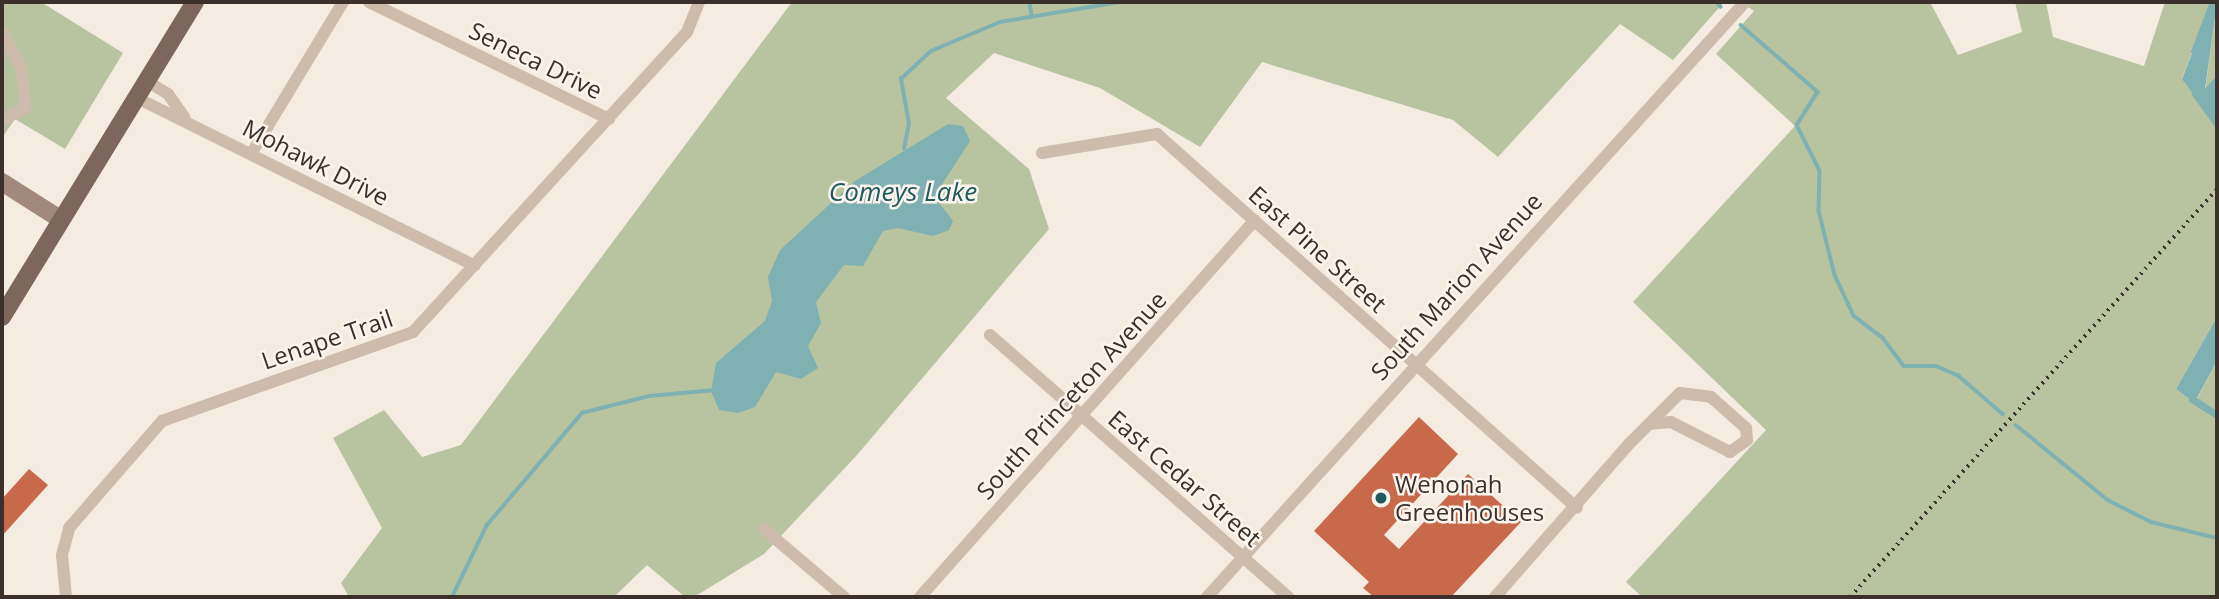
<!DOCTYPE html>
<style>
body{margin:0}
#map{position:relative;width:2219px;height:599px;overflow:hidden;background:#f4ebe1;font-family:"Open Sans",sans-serif}
div>[style]{position:absolute}
[style*='--x']{left:calc(var(--x)*1px);top:calc(var(--y)*1px);width:calc(var(--w)*1px);rotate:calc(var(--a)*1deg)}
.green>*{inset:0;background:#b8c4a0}
.water>*{inset:0;background:#7fb0b2}
.stream>*{height:3.5px;margin:-1.75px;padding:0 1.75px;transform-origin:1.75px;border-radius:1.75px;background:#7fb0b2}
.building>*{inset:0;background:#c8694b}
.street>*{height:12px;margin:-6px;padding:0 6px;transform-origin:6px;border-radius:6px;background:#cdbbac}
.secondary>*{height:18px;margin:-9px;padding:0 9px;transform-origin:9px;border-radius:9px;background:#a18a7d}
.primary>*{height:18px;margin:-9px;padding:0 9px;transform-origin:9px;border-radius:9px;background:#7d675c}
.rail>*{height:3.5px;margin-top:-1.75px;transform-origin:0;background:repeating-linear-gradient(90deg,#3b302b 0 2px,transparent 0 7px)}
.dots>*{width:19px;height:19px;translate:-50% -50%;box-sizing:border-box;border:4px solid #fbf5ee;border-radius:50%}
span{translate:-50% -50%;white-space:nowrap;text-align:center;line-height:1.15;-webkit-text-stroke:5px #fbf5ee;paint-order:stroke}
.street-label{font-size:24px;color:#3b302b}
.poi-label{font-size:24px;color:#3b302b}
.left{translate:0 -50%;text-align:left}
.water-label{font-size:26px;color:#1f5a5e;font-style:italic}
.frame{position:absolute;inset:0;border:4px solid #3b302b;pointer-events:none}
</style>
<div id="map">
<div class="green">
<div style="clip-path:polygon(2px 2px,41px 2px,123px 53px,65px 149px,15px 119px,2px 138px)"></div>
<div style="clip-path:polygon(792px 2px,1724px 2px,1673px 60px,1620px 24px,1498px 157px,1453px 120px,1262px 62px,1200px 147px,1100px 88px,994px 53px,946px 98px,1029px 169px,1049px 229px,857px 455px,764px 554px,694px 597px,685px 597px,647px 565px,614px 597px,349px 597px,341px 583px,382px 528px,333px 438px,384px 410px,422px 457px,461px 445px)"></div>
<div style="clip-path:polygon(1741px 2px,1930px 2px,1958px 55px,2022px 32px,2015px 2px,2046px 2px,2053px 37px,2144px 66px,2165px 2px,2212px 2px,2182px 78px,2217px 126px,2217px 317px,2176px 389px,2217px 420px,2217px 597px,1642px 597px,1626px 582px,1766px 430px,1633px 302px,1795px 126px,1716px 54px,1754px 11px)"></div>
<div style="clip-path:polygon(2217px 4px,2217px 75px,2205px 91px)"></div>
<div style="clip-path:polygon(2217px 361px,2217px 411px,2197px 399px)"></div>
</div>
<div class="water">
<div style="clip-path:polygon(2212px 2px,2217px 4px,2205px 89px,2217px 75px,2217px 126px,2182px 79px)"></div>
<div style="clip-path:polygon(948px 124px,963px 126px,970px 141px,939px 189px,938px 201px,953px 221px,949px 230px,933px 236px,898px 228px,883px 231px,863px 266px,844px 265px,816px 302px,821px 323px,808px 346px,818px 368px,801px 379px,776px 372px,755px 407px,738px 413px,719px 410px,711px 391px,716px 363px,765px 321px,772px 301px,768px 277px,780px 250px,855px 181px)"></div>
<div style="clip-path:polygon(2217px 317px,2217px 361px,2197px 398px,2217px 411px,2217px 420px,2176px 389px)"></div>
</div>
<div class="stream">
<div style="--x:1030;--y:2;--w:15;--a:82"></div>
<div style="--x:1717;--y:2;--w:6;--a:51"></div>
<div style="--x:1741;--y:25;--w:102;--a:41"></div>
<div style="--x:1818;--y:92;--w:39;--a:122"></div>
<div style="--x:1797;--y:125;--w:51;--a:63.4"></div>
<div style="--x:1820;--y:171;--w:40;--a:91.4"></div>
<div style="--x:1819;--y:211;--w:66;--a:76"></div>
<div style="--x:1835;--y:275;--w:45;--a:65.1"></div>
<div style="--x:1854;--y:316;--w:36;--a:37"></div>
<div style="--x:1883;--y:338;--w:35;--a:53"></div>
<div style="--x:1904;--y:366;--w:32;--a:0"></div>
<div style="--x:1936;--y:366;--w:25;--a:23"></div>
<div style="--x:1959;--y:376;--w:58;--a:40.8"></div>
<div style="--x:2193;--y:52;--w:53;--a:-69.2"></div>
<div style="--x:2194;--y:94;--w:39;--a:54"></div>
<div style="--x:904;--y:149;--w:25;--a:-79"></div>
<div style="--x:909;--y:124;--w:46;--a:-100.1"></div>
<div style="--x:901;--y:79;--w:41;--a:-43"></div>
<div style="--x:931;--y:51;--w:75;--a:-22.8"></div>
<div style="--x:1000;--y:22;--w:121;--a:-9.5"></div>
<div style="--x:2191;--y:400;--w:31;--a:33"></div>
<div style="--x:2016;--y:425;--w:119;--a:39.2"></div>
<div style="--x:2108;--y:500;--w:48;--a:27.1"></div>
<div style="--x:2151;--y:522;--w:68;--a:13.6"></div>
<div style="--x:452;--y:597;--w:80;--a:-64.1"></div>
<div style="--x:487;--y:525;--w:147;--a:-49.7"></div>
<div style="--x:582;--y:413;--w:69;--a:-14.2"></div>
<div style="--x:649;--y:396;--w:66;--a:-5.2"></div>
</div>
<div class="building">
<div style="clip-path:polygon(1419px 417px,1458px 454px,1384px 535px,1399px 549px,1468px 474px,1521px 522px,1451px 597px,1374px 597px,1363px 588px,1369px 582px,1314px 531px)"></div>
<div style="clip-path:polygon(29px 469px,48px 485px,2px 536px,2px 499px)"></div>
</div>
<div class="street">
<div style="--x:369;--y:2;--w:267;--a:26"></div>
<div style="--x:2;--y:32;--w:43;--a:62.2"></div>
<div style="--x:22;--y:70;--w:38;--a:85"></div>
<div style="--x:25;--y:108;--w:26;--a:152"></div>
<div style="--x:147;--y:81;--w:25;--a:32"></div>
<div style="--x:168;--y:94;--w:29;--a:55"></div>
<div style="--x:137;--y:98;--w:377;--a:26.4"></div>
<div style="--x:1042;--y:153;--w:117;--a:-9.4"></div>
<div style="--x:1157;--y:134;--w:562;--a:41.68"></div>
<div style="--x:251;--y:154;--w:178;--a:-58.8"></div>
<div style="--x:990;--y:335;--w:397;--a:41.3"></div>
<div style="--x:764;--y:529;--w:105;--a:40.4"></div>
<div style="--x:66;--y:597;--w:42;--a:-95.4"></div>
<div style="--x:62;--y:555;--w:28;--a:-75"></div>
<div style="--x:69;--y:528;--w:142;--a:-49"></div>
<div style="--x:162;--y:421;--w:266;--a:-19.5"></div>
<div style="--x:413;--y:332;--w:406;--a:-47.6"></div>
<div style="--x:687;--y:32;--w:32;--a:-68"></div>
<div style="--x:920;--y:597;--w:504;--a:-48.38"></div>
<div style="--x:1207;--y:597;--w:802;--a:-47.88"></div>
<div style="--x:1495;--y:597;--w:203;--a:-48.8"></div>
<div style="--x:1629;--y:444;--w:72;--a:-45"></div>
<div style="--x:1680;--y:393;--w:31;--a:7"></div>
<div style="--x:1711;--y:397;--w:47;--a:41.5"></div>
<div style="--x:1746;--y:428;--w:12;--a:85"></div>
<div style="--x:1747;--y:440;--w:21;--a:145"></div>
<div style="--x:1730;--y:452;--w:66;--a:-153"></div>
<div style="--x:1671;--y:422;--w:21;--a:175"></div>
</div>
<div class="secondary">
<div style="--x:2;--y:182;--w:69;--a:32.5"></div>
</div>
<div class="primary">
<div style="--x:2;--y:317;--w:369;--a:-58.5"></div>
</div>
<div class="rail">
<div style="--x:1850;--y:597;--w:549;--a:-48.03"></div>
</div>
<div class="dots">
<div style="left:1381px;top:498px;background:#1f5a5e"></div>
</div>
<div class="street-label">
<span style="left:536px;top:60px;rotate:26deg">Seneca Drive</span>
<span style="left:316px;top:162px;rotate:27deg">Mohawk Drive</span>
<span style="left:1318px;top:249px;rotate:42deg">East Pine Street</span>
<span style="left:1456px;top:286px;rotate:-48deg">South Marion Avenue</span>
<span style="left:327px;top:339px;rotate:-19deg">Lenape Trail</span>
<span style="left:1071px;top:395px;rotate:-48deg">South Princeton Avenue</span>
<span style="left:1185px;top:478px;rotate:41deg">East Cedar Street</span>
</div>
<div class="poi-label">
<span class="left" style="left:1395px;top:498px">Wenonah<br>Greenhouses</span>
</div>
<div class="water-label">
<span style="left:903px;top:192px">Comeys Lake</span>
</div>
<div class="frame"></div>
</div>
